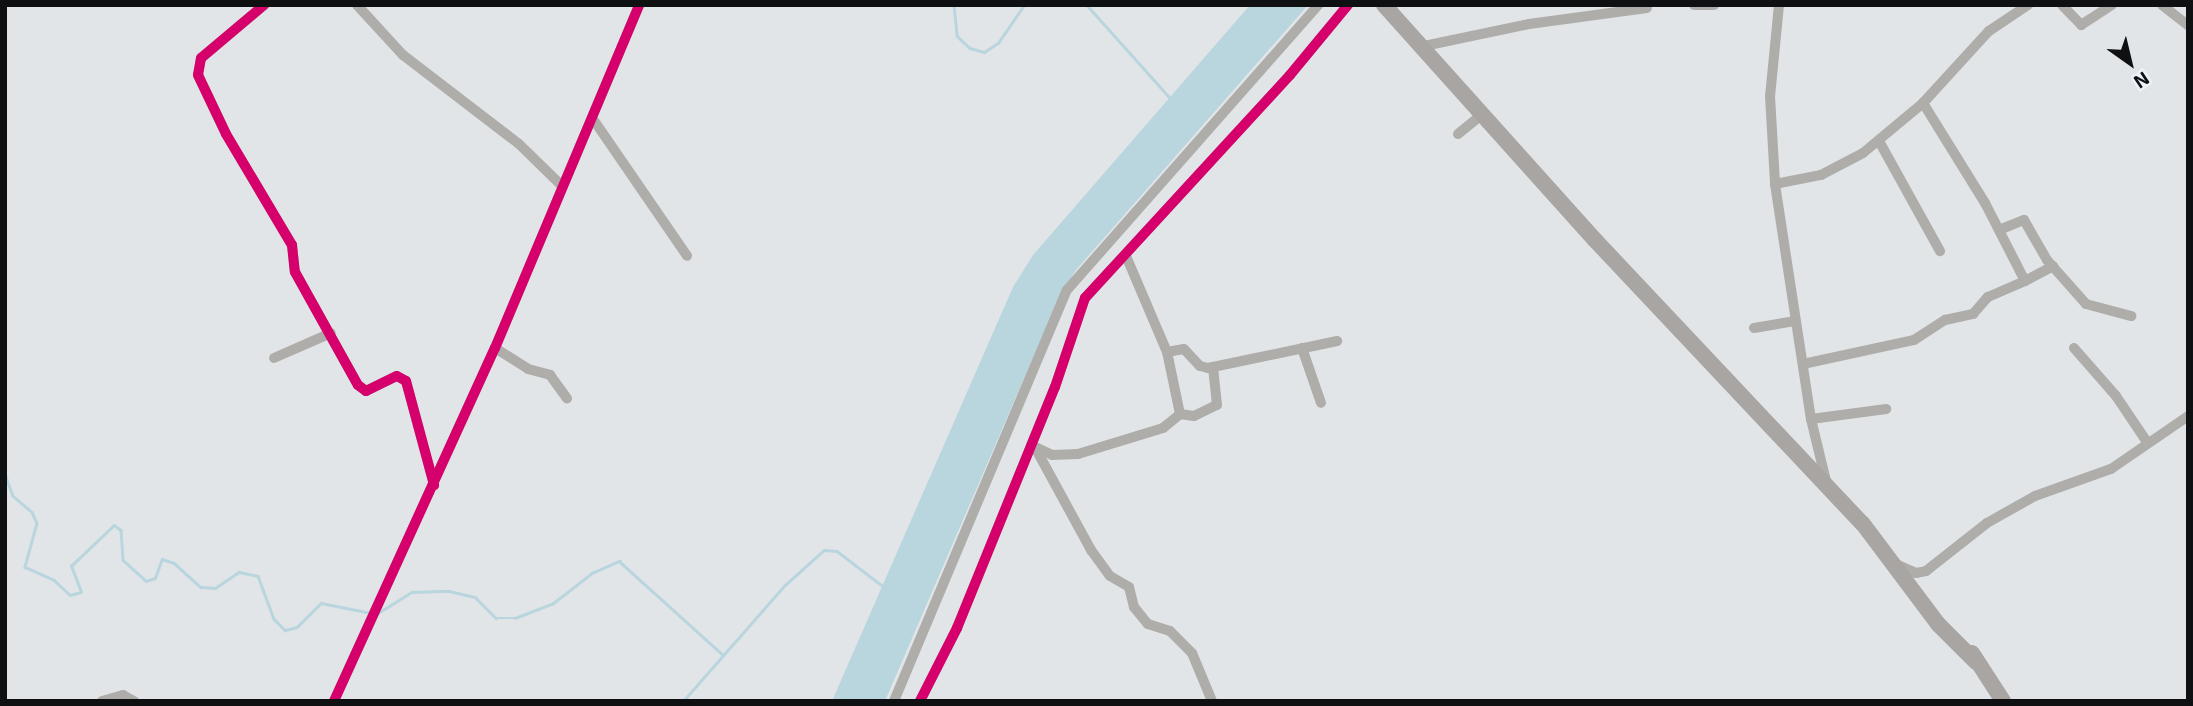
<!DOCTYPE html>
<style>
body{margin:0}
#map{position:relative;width:2193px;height:706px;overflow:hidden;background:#e2e5e8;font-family:"Exo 2",sans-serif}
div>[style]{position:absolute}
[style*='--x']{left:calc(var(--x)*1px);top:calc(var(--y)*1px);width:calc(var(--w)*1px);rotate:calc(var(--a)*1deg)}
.water>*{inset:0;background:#b9d5de}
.stream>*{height:2.5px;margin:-1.25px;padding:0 1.25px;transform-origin:1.25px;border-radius:1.25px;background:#b9d5de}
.street>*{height:10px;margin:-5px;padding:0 5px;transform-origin:5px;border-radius:5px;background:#afadaa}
.primary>*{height:16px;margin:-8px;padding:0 8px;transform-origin:8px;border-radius:8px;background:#a8a5a2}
.cycleway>*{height:10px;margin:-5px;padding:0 5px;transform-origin:5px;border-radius:5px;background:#d6006c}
span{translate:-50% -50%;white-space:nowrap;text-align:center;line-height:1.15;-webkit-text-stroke:7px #ecf2f9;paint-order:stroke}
.frame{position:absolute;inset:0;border:7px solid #0e1012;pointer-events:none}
.north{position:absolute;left:2095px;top:28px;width:70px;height:70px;-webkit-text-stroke:5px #ecf2f9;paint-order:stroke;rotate:146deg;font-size:19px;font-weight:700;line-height:28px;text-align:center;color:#0e1012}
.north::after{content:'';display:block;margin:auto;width:24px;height:32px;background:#0e1012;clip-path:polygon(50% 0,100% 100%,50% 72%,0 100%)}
</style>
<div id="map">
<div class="water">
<div style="clip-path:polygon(1250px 5px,1308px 5px,1076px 270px,1059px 297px,885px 701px,832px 701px,1013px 287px,1033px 255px)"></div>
</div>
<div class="stream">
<div style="--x:954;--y:5;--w:31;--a:84"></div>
<div style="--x:957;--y:36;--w:18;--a:43"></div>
<div style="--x:970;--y:48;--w:15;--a:16"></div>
<div style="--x:984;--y:52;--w:17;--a:-33"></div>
<div style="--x:998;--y:43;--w:46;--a:-55.6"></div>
<div style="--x:1087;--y:5;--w:126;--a:48.2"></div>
<div style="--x:5;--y:474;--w:23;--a:70"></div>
<div style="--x:13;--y:496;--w:25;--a:40"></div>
<div style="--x:32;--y:512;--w:12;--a:66"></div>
<div style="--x:37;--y:523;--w:46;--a:105.3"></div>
<div style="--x:25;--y:567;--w:32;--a:24"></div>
<div style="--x:54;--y:580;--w:22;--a:43"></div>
<div style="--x:70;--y:595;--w:11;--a:-15"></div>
<div style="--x:81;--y:592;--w:28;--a:-111"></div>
<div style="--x:71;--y:566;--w:59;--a:-43.6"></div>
<div style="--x:114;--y:525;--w:9;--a:36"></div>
<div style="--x:121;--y:530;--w:30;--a:86"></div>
<div style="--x:123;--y:560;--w:31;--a:42"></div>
<div style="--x:146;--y:581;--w:9;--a:-18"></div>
<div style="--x:155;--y:578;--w:20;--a:-70"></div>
<div style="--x:162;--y:559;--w:13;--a:18"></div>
<div style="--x:174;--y:563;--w:36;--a:42"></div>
<div style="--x:201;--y:587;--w:14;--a:4"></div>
<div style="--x:215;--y:588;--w:29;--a:-34"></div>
<div style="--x:239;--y:572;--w:19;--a:12"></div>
<div style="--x:258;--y:576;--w:46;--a:69.6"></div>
<div style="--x:274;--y:619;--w:16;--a:45"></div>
<div style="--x:285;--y:630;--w:12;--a:-14"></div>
<div style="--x:297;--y:627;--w:34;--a:-45"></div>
<div style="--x:321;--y:603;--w:51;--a:11.3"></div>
<div style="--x:378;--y:613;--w:40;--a:-32"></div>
<div style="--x:412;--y:592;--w:37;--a:-2"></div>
<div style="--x:449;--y:591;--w:27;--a:13"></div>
<div style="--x:475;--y:597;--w:30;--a:45"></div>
<div style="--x:496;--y:618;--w:19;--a:0"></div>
<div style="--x:515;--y:618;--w:40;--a:-21"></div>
<div style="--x:552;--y:604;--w:51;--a:-37.8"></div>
<div style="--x:592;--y:573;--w:30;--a:-24"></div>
<div style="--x:619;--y:561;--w:139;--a:42.1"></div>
<div style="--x:683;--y:701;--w:154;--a:-48.7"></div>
<div style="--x:785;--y:585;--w:52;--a:-41.9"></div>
<div style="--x:824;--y:550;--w:13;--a:4"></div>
<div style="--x:837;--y:551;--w:59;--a:37.5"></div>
</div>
<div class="street">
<div style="--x:264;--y:5;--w:82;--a:139.9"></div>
<div style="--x:201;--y:58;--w:17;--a:100"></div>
<div style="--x:198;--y:75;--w:65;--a:64.6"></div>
<div style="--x:226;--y:134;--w:129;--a:59.3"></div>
<div style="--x:292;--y:245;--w:27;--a:84"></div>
<div style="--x:295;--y:272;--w:129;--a:60.9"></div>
<div style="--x:358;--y:385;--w:10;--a:37"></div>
<div style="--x:366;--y:391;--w:34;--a:-26"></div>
<div style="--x:397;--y:376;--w:10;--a:29"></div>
<div style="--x:406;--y:381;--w:108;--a:74.9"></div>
<div style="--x:357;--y:5;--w:68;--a:47.4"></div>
<div style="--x:403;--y:55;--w:146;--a:37.5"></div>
<div style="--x:519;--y:144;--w:60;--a:44.3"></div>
<div style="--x:1694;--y:5;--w:20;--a:0"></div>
<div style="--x:1779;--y:5;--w:91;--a:95.6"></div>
<div style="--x:1770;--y:96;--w:88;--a:86.7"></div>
<div style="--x:1775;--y:184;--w:238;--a:81.3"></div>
<div style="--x:1811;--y:419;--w:64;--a:76.4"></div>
<div style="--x:2062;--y:5;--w:28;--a:46"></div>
<div style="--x:2081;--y:25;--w:37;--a:-33"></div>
<div style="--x:2162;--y:5;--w:33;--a:38"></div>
<div style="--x:1424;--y:46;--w:107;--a:-11.8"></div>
<div style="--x:1529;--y:24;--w:119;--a:-7.7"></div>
<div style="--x:593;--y:119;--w:166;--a:55.5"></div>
<div style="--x:1458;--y:134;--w:33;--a:-39"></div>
<div style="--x:1879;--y:141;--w:126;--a:61"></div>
<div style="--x:1775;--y:184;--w:47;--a:-11.1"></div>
<div style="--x:1821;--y:175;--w:47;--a:-27.6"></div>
<div style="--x:1863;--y:153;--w:78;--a:-39.8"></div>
<div style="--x:1923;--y:103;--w:98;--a:-47.5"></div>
<div style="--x:1989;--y:31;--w:47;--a:-33.7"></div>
<div style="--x:1999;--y:230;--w:27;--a:-22"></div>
<div style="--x:2024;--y:220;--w:46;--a:60.1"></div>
<div style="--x:2047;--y:260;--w:59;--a:48.4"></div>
<div style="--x:2086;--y:304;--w:47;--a:14.9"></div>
<div style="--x:2025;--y:281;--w:32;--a:-28"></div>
<div style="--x:1754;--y:328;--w:42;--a:-9.7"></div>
<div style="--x:495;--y:348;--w:39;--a:32"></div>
<div style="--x:528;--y:369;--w:23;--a:15"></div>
<div style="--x:550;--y:375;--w:29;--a:54"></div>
<div style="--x:1302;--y:348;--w:58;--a:70.9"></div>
<div style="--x:2074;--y:348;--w:64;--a:48.8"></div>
<div style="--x:2116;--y:396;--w:55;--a:56"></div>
<div style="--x:1167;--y:352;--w:17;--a:-10"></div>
<div style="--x:1184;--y:349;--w:23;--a:47"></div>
<div style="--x:1200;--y:366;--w:8;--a:14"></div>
<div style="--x:1208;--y:368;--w:132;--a:-11.8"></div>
<div style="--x:274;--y:358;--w:62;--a:-23.7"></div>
<div style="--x:1803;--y:364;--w:114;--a:-12.2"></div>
<div style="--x:1914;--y:340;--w:37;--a:-33"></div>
<div style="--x:1945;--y:320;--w:29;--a:-12"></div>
<div style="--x:1973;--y:314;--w:23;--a:-49"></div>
<div style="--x:1988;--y:297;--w:40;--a:-23.4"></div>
<div style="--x:2025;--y:281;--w:88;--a:-117.1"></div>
<div style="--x:1985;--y:203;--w:118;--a:-121.8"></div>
<div style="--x:1180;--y:414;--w:14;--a:8"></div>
<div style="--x:1194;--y:416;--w:25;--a:-26"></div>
<div style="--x:1217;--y:405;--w:38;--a:-96"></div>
<div style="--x:1811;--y:419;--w:76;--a:-7.6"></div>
<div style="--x:1031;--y:445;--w:23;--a:25"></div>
<div style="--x:1052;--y:455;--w:26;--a:-2"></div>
<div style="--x:1078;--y:454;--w:89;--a:-17"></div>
<div style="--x:1163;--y:428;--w:22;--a:-39"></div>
<div style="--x:1180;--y:414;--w:63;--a:-101.8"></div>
<div style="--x:1167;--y:352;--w:104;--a:-113.1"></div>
<div style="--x:1037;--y:451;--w:113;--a:61.4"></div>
<div style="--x:1091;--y:550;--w:32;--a:54"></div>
<div style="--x:1110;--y:576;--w:22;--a:30"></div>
<div style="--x:1129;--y:587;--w:21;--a:76"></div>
<div style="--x:1134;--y:607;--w:22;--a:51"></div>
<div style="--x:1148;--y:624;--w:23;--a:18"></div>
<div style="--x:1170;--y:631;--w:31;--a:45"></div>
<div style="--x:1192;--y:653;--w:52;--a:67.4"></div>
<div style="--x:1896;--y:564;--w:22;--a:24"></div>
<div style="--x:1916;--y:573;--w:10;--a:-11"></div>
<div style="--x:1926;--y:571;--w:78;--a:-38.2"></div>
<div style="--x:1987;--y:523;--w:55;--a:-29.4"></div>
<div style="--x:2035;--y:496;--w:81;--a:-19.6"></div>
<div style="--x:2111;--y:469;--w:93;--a:-34.5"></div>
<div style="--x:102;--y:701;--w:22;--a:-16"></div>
<div style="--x:123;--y:695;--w:13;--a:29"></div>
<div style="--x:334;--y:701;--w:388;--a:-65.5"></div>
<div style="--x:495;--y:348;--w:372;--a:-67.2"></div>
<div style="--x:894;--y:701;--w:446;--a:-67.2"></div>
<div style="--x:1067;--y:290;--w:380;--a:-48.6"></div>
<div style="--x:920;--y:701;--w:82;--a:-63.1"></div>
<div style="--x:957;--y:628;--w:260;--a:-67.9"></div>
<div style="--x:1055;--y:387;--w:94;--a:-71.4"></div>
<div style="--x:1085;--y:298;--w:303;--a:-47.4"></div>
<div style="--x:1290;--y:75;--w:91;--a:-50.4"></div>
</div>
<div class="primary">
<div style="--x:1384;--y:5;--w:316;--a:48.1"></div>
<div style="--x:1595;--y:240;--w:390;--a:46.7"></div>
<div style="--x:1863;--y:524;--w:125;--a:53.1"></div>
<div style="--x:1938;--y:624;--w:54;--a:45"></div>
<div style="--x:1972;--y:653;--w:57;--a:57.1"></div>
</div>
<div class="cycleway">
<div style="--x:264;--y:5;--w:82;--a:139.9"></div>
<div style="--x:201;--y:58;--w:17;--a:100"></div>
<div style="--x:198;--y:75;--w:65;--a:64.6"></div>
<div style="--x:226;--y:134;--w:129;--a:59.3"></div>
<div style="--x:292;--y:245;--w:27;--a:84"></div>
<div style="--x:295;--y:272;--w:129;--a:60.9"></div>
<div style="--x:358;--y:385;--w:10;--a:37"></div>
<div style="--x:366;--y:391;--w:34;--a:-26"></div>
<div style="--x:397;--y:376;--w:10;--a:29"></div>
<div style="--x:406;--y:381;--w:108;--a:74.9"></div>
<div style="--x:334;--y:701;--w:388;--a:-65.5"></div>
<div style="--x:495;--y:348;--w:372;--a:-67.2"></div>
<div style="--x:920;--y:701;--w:82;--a:-63.1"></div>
<div style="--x:957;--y:628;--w:260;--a:-67.9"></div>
<div style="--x:1055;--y:387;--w:94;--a:-71.4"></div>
<div style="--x:1085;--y:298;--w:303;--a:-47.4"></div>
<div style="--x:1290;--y:75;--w:91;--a:-50.4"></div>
</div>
<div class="frame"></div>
<div class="north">N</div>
</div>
